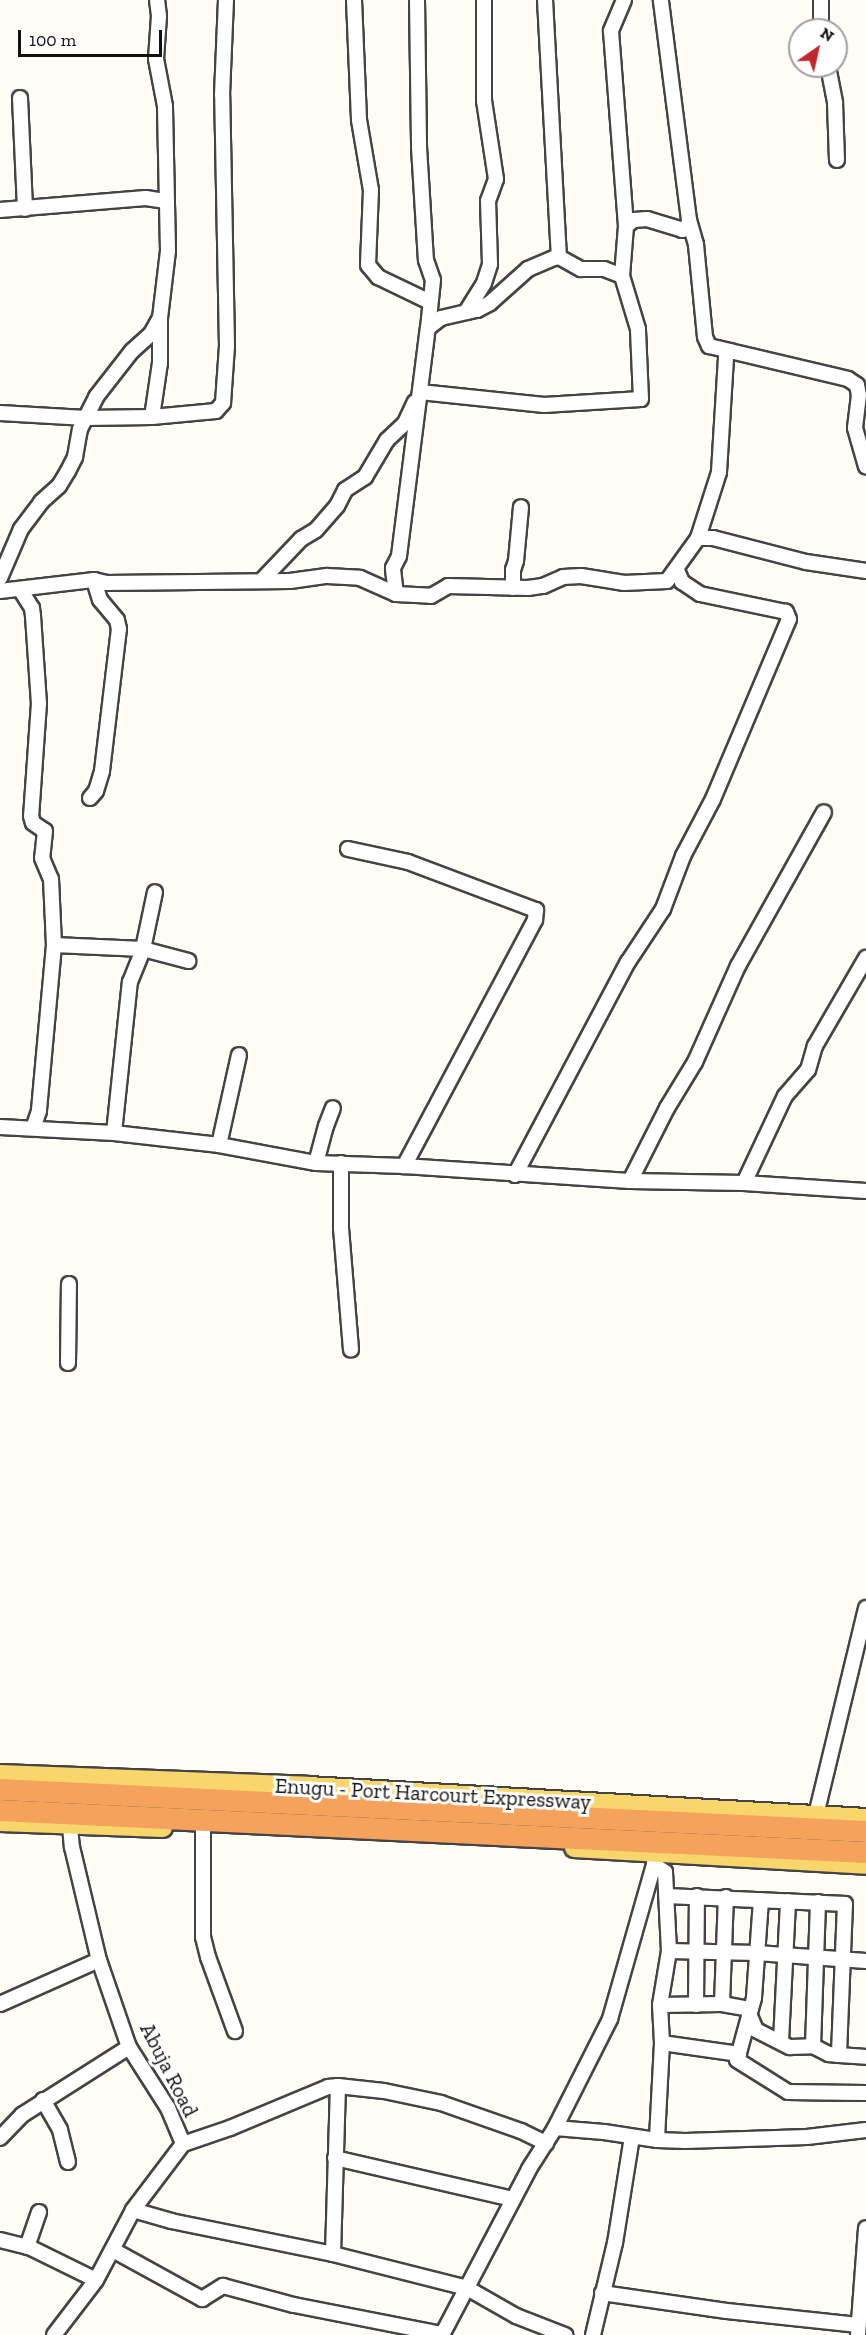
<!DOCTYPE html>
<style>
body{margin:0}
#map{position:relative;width:866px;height:2335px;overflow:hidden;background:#fffdf5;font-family:"Zilla Slab",serif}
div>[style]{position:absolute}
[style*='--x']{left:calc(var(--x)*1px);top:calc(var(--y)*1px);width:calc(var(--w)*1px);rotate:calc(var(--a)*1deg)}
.roads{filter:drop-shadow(2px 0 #444) drop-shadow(-2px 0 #444) drop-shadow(0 2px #444) drop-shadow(0 -2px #444)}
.minor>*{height:14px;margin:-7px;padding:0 7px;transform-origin:7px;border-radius:7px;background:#fff}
.major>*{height:18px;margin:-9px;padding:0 9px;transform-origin:9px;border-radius:9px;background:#f9d66b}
.highway>*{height:21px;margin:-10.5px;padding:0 10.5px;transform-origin:10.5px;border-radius:10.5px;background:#f5a25d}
span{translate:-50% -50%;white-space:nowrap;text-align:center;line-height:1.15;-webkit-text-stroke:6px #fff;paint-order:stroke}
.street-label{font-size:21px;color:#111}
.north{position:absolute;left:788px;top:18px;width:60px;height:60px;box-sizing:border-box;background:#fff;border:2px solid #a0a0a0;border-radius:50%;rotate:34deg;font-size:16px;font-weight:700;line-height:24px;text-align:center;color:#111}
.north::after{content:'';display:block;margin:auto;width:21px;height:27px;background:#c4262e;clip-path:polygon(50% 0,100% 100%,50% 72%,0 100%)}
.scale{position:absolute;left:18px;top:30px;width:144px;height:27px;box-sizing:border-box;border:3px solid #111;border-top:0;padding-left:8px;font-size:18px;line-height:21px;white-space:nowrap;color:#111;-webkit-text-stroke:4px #fff;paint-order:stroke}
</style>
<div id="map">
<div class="roads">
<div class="minor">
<div style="--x:354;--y:0;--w:120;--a:87.6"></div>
<div style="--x:359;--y:120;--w:71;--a:80.3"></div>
<div style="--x:371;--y:190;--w:75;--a:92.3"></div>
<div style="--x:368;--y:265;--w:16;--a:50"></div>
<div style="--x:378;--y:277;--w:58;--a:25.7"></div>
<div style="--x:417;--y:0;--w:147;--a:89.2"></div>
<div style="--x:419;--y:147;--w:113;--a:86.5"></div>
<div style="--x:426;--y:260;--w:21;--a:71"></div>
<div style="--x:433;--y:280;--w:48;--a:95.9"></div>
<div style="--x:545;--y:0;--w:257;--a:86.9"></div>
<div style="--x:624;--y:0;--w:34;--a:113"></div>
<div style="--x:611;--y:31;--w:196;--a:85.6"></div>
<div style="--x:821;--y:0;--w:30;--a:90"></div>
<div style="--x:828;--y:66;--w:38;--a:79"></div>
<div style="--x:835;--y:103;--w:57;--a:88"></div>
<div style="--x:20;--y:98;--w:111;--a:87.4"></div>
<div style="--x:0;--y:210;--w:146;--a:-4.7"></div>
<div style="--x:146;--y:198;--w:20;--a:9"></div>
<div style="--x:689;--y:220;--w:26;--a:74"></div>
<div style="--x:696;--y:245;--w:92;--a:84.4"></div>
<div style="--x:705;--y:337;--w:10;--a:66"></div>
<div style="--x:709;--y:346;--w:22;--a:13"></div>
<div style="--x:466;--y:312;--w:34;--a:-58"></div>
<div style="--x:484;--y:283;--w:20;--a:-72"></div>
<div style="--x:490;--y:264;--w:63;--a:-91.8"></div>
<div style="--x:488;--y:201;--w:23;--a:-70"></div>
<div style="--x:496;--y:179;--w:79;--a:-98.7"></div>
<div style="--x:484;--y:101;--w:101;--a:-90"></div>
<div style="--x:420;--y:392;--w:125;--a:6"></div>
<div style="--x:544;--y:405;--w:97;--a:-3.5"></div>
<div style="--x:641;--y:399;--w:70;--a:-92.5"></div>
<div style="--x:638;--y:329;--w:55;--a:-106.8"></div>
<div style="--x:0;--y:413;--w:86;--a:3.3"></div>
<div style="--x:86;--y:418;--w:66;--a:-0.9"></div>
<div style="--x:152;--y:417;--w:64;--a:-5.4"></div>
<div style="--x:216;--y:411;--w:11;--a:-49"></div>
<div style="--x:223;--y:403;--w:57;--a:-86"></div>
<div style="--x:227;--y:346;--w:251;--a:-91.1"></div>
<div style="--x:222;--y:95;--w:95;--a:-87.6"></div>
<div style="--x:152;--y:417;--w:55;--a:-81.6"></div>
<div style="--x:160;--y:363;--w:43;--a:-90"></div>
<div style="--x:698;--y:538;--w:15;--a:0"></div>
<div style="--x:713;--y:538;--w:96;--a:14.5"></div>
<div style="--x:806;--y:562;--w:61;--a:8.5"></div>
<div style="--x:0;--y:578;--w:53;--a:-66.8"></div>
<div style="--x:21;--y:529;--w:34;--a:-53"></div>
<div style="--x:41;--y:502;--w:24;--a:-42"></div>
<div style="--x:59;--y:486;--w:17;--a:-59"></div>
<div style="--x:68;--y:471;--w:16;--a:-63"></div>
<div style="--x:75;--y:457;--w:28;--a:-80"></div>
<div style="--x:80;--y:429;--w:36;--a:-63"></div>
<div style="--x:96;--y:397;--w:58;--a:-52"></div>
<div style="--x:132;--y:351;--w:25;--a:-42"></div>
<div style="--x:151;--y:334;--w:18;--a:-61"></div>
<div style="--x:160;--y:318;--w:67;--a:-83.2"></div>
<div style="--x:168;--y:251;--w:145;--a:-91.2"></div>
<div style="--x:165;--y:106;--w:48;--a:-100.8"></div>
<div style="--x:156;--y:59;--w:43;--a:-86"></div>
<div style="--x:159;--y:16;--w:16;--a:-97"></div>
<div style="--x:262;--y:580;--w:57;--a:-46.4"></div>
<div style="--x:301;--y:539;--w:17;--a:-31"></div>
<div style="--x:316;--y:530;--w:32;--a:-49"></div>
<div style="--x:337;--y:506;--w:18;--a:-63"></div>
<div style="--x:345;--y:490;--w:24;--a:-33"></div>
<div style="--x:365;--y:477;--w:43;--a:-59.3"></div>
<div style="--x:387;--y:440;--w:25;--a:-43"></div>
<div style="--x:405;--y:423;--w:23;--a:-65"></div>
<div style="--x:513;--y:588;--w:18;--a:-90"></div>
<div style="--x:513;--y:570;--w:9;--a:-72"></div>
<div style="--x:516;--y:561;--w:54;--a:-84.7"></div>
<div style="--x:20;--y:589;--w:22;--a:58"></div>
<div style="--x:32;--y:608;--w:8;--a:83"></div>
<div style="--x:33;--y:616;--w:87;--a:86.1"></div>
<div style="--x:39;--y:703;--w:113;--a:94"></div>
<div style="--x:31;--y:816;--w:7;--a:74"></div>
<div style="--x:33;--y:823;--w:14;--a:34"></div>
<div style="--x:45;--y:831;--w:27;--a:96"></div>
<div style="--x:42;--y:858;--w:23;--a:67"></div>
<div style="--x:51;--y:879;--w:66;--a:87.4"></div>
<div style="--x:54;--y:945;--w:167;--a:95.2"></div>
<div style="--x:39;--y:1111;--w:18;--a:109"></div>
<div style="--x:0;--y:591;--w:95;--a:-6.7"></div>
<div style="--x:94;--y:580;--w:12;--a:14"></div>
<div style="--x:106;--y:583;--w:184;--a:-0.6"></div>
<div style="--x:290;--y:581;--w:37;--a:-8"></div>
<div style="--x:327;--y:576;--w:33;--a:3"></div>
<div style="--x:360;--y:578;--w:39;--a:24"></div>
<div style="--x:396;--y:594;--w:35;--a:3"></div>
<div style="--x:431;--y:596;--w:20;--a:-30"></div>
<div style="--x:448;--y:586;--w:80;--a:1.4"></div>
<div style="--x:528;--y:588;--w:15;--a:-8"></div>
<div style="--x:543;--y:586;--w:22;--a:-24"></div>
<div style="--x:563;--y:577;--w:18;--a:-3"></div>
<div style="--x:581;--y:576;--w:44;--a:9.2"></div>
<div style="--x:624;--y:583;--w:43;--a:-2.7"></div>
<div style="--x:667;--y:581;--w:53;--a:-54.2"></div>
<div style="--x:698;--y:538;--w:69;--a:-72.3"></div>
<div style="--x:719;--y:472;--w:116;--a:-86.5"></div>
<div style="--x:726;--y:356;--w:6;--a:-51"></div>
<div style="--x:730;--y:351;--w:121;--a:13.3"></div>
<div style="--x:848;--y:379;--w:11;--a:34"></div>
<div style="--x:857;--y:385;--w:10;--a:79"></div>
<div style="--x:859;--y:395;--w:33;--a:97"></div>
<div style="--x:855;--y:428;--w:40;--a:74"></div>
<div style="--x:396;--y:594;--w:26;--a:-97"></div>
<div style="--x:393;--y:568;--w:13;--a:-63"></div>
<div style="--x:399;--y:556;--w:230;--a:-82.8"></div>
<div style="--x:428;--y:328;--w:16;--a:-38"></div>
<div style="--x:441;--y:318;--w:37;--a:-13"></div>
<div style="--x:477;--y:310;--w:15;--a:-28"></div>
<div style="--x:490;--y:303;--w:51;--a:-41.8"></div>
<div style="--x:528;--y:269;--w:28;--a:-23"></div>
<div style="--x:554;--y:258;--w:5;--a:-11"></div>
<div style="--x:559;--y:257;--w:25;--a:29"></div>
<div style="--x:581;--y:269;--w:23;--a:0"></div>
<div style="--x:604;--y:269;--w:19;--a:21"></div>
<div style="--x:622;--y:276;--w:50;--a:-85.4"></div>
<div style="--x:626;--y:226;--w:10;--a:-37"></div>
<div style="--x:634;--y:220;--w:13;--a:-4"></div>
<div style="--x:647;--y:219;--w:37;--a:17"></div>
<div style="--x:682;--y:230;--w:5;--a:-11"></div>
<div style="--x:687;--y:229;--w:9;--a:-77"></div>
<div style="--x:689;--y:220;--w:222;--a:-97.3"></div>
<div style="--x:90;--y:798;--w:9;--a:-49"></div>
<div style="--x:96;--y:791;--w:21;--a:-73"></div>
<div style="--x:102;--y:771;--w:143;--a:-83.2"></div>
<div style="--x:119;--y:629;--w:9;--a:-103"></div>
<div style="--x:117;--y:620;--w:26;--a:-130"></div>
<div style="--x:100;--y:600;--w:21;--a:-107"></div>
<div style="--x:348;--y:849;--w:61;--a:12.2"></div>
<div style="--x:408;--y:862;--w:137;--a:20.6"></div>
<div style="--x:536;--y:910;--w:10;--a:96"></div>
<div style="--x:535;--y:920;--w:279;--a:118"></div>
<div style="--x:54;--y:945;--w:89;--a:2.6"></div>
<div style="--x:143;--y:949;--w:47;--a:14.9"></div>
<div style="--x:0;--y:1127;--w:114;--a:3"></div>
<div style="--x:114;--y:1133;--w:106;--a:6.5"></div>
<div style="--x:219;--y:1145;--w:99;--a:10.5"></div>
<div style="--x:316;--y:1163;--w:88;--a:2"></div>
<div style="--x:404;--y:1166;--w:226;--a:3.8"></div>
<div style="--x:630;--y:1181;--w:114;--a:1"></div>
<div style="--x:744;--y:1183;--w:122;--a:3.8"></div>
<div style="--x:114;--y:1133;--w:152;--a:-84"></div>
<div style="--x:130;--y:982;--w:35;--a:-68"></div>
<div style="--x:143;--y:949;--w:58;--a:-78.1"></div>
<div style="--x:219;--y:1145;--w:92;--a:-77.5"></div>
<div style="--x:316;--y:1163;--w:38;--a:-75"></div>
<div style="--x:326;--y:1126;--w:19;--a:-69"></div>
<div style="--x:341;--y:1163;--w:65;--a:90"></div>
<div style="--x:341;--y:1228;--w:122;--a:85.3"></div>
<div style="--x:515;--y:1175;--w:241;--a:-62.1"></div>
<div style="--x:628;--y:962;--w:64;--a:-56.6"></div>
<div style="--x:663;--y:909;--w:57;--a:-69.3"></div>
<div style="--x:683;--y:856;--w:64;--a:-62.2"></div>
<div style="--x:713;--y:799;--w:195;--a:-67.1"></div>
<div style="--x:789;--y:619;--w:8;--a:-113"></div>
<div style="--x:786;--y:612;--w:88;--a:-168.2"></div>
<div style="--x:700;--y:594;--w:22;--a:-146"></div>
<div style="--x:682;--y:582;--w:13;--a:-113"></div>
<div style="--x:630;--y:1181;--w:82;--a:-63.1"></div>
<div style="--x:667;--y:1108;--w:54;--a:-58.7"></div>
<div style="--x:695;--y:1062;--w:105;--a:-65.9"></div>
<div style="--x:738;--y:966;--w:176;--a:-60.8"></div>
<div style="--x:744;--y:1183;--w:96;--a:-64.8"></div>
<div style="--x:785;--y:1096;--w:35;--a:-49"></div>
<div style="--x:808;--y:1070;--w:25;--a:-74"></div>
<div style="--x:815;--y:1046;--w:102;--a:-59.9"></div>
<div style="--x:68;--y:1363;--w:79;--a:-89.3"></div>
<div style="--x:816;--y:1815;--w:213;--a:-76.4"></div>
<div style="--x:70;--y:1826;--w:21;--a:85"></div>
<div style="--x:72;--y:1847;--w:116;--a:76.6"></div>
<div style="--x:99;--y:1960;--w:92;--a:71"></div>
<div style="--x:129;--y:2047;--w:72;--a:57.4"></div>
<div style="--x:168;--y:2108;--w:39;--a:67"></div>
<div style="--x:203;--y:1829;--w:108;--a:90"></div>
<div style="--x:203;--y:1937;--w:21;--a:76"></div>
<div style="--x:208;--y:1957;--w:79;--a:70"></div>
<div style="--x:654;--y:1865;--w:13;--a:32"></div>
<div style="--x:665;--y:1872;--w:79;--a:87.1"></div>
<div style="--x:669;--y:1951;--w:55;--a:99.5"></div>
<div style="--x:660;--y:2005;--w:38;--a:87"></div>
<div style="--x:662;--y:2043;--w:97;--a:93"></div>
<div style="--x:668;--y:1896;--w:177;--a:2.6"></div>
<div style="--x:845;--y:1904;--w:151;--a:92.3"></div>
<div style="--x:839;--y:2055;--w:27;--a:4"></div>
<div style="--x:761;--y:1900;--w:98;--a:94.1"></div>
<div style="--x:754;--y:1998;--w:64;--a:105.3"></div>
<div style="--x:737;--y:2060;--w:60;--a:32.1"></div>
<div style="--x:788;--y:2092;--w:78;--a:0.7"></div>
<div style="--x:669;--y:1951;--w:88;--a:1.3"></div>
<div style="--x:757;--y:1953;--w:109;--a:4.2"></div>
<div style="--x:0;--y:2004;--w:108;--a:-24"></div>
<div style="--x:722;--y:2004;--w:107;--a:-87.9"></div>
<div style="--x:660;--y:2005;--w:62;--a:-0.9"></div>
<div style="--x:722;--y:2004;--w:29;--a:10"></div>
<div style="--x:696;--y:2005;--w:109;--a:-89.5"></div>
<div style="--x:750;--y:2016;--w:15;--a:67"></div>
<div style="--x:756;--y:2030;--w:38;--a:27"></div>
<div style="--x:790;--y:2047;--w:23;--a:-2"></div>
<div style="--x:813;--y:2046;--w:18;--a:27"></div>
<div style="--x:829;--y:2054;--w:10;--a:6"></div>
<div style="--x:781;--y:2041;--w:140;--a:-87.1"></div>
<div style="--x:662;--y:2043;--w:78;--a:8.1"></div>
<div style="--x:813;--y:2046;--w:144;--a:-88"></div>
<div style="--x:43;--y:2100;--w:34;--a:60"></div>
<div style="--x:60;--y:2130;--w:33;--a:76"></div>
<div style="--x:555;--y:2128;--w:49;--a:4.7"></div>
<div style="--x:604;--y:2132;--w:54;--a:8.6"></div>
<div style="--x:657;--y:2140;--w:28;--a:2"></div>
<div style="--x:685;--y:2141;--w:122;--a:-1.9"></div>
<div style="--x:807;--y:2137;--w:59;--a:-6.8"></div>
<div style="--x:0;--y:2138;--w:32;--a:-46"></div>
<div style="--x:22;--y:2115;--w:127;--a:-32.4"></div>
<div style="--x:183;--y:2144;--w:50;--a:-18.8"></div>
<div style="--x:230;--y:2128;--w:106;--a:-22.7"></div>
<div style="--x:328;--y:2087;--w:10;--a:-6"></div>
<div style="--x:338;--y:2086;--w:46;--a:6.2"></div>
<div style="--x:384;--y:2091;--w:58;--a:11.9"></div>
<div style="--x:441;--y:2103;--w:85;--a:19.3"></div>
<div style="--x:521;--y:2131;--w:28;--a:26"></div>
<div style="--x:335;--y:2158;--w:183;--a:13"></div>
<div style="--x:133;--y:2210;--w:40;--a:16"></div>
<div style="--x:171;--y:2221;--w:165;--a:11.5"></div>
<div style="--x:333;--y:2254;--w:138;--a:14.2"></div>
<div style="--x:467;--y:2288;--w:56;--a:29.7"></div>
<div style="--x:516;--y:2316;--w:53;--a:21.2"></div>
<div style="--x:0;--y:2240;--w:32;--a:14"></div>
<div style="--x:31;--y:2248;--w:72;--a:26.2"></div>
<div style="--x:27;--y:2247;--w:37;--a:-71"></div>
<div style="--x:113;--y:2250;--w:102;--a:28.8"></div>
<div style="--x:202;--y:2299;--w:25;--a:-32"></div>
<div style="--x:223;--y:2286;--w:73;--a:15"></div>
<div style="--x:294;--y:2305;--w:151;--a:11.1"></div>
<div style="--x:333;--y:2254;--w:168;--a:-88.3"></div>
<div style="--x:602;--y:2293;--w:126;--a:8.2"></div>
<div style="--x:727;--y:2311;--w:132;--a:6.1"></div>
<div style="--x:54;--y:2335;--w:69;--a:-52.6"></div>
<div style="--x:96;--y:2280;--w:79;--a:-62.1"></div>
<div style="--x:133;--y:2210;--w:83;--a:-52.9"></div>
<div style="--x:442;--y:2335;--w:187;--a:-62.3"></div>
<div style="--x:529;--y:2169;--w:49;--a:-57.6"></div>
<div style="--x:555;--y:2128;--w:122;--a:-63.2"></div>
<div style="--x:610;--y:2019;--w:160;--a:-74.1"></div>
<div style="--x:654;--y:1865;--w:13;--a:-86"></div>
<div style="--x:593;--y:2335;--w:95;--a:-76.6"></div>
<div style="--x:615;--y:2243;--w:107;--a:-80.9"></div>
<div style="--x:858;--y:2335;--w:107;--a:-85.7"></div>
</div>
<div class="major">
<div style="--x:0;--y:1774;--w:308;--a:2.2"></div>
<div style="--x:308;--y:1786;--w:559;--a:3.28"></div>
<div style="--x:0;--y:1822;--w:163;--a:2.1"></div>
<div style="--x:574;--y:1848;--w:292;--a:3.3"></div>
</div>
<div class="highway">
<div style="--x:0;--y:1789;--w:867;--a:2.78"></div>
<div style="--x:0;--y:1810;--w:867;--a:2.78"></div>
</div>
</div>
<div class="street-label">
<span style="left:433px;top:1794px;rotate:3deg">Enugu - Port Harcourt Expressway</span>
<span style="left:169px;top:2070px;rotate:63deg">Abuja Road</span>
</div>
<div class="north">N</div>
<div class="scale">100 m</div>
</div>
